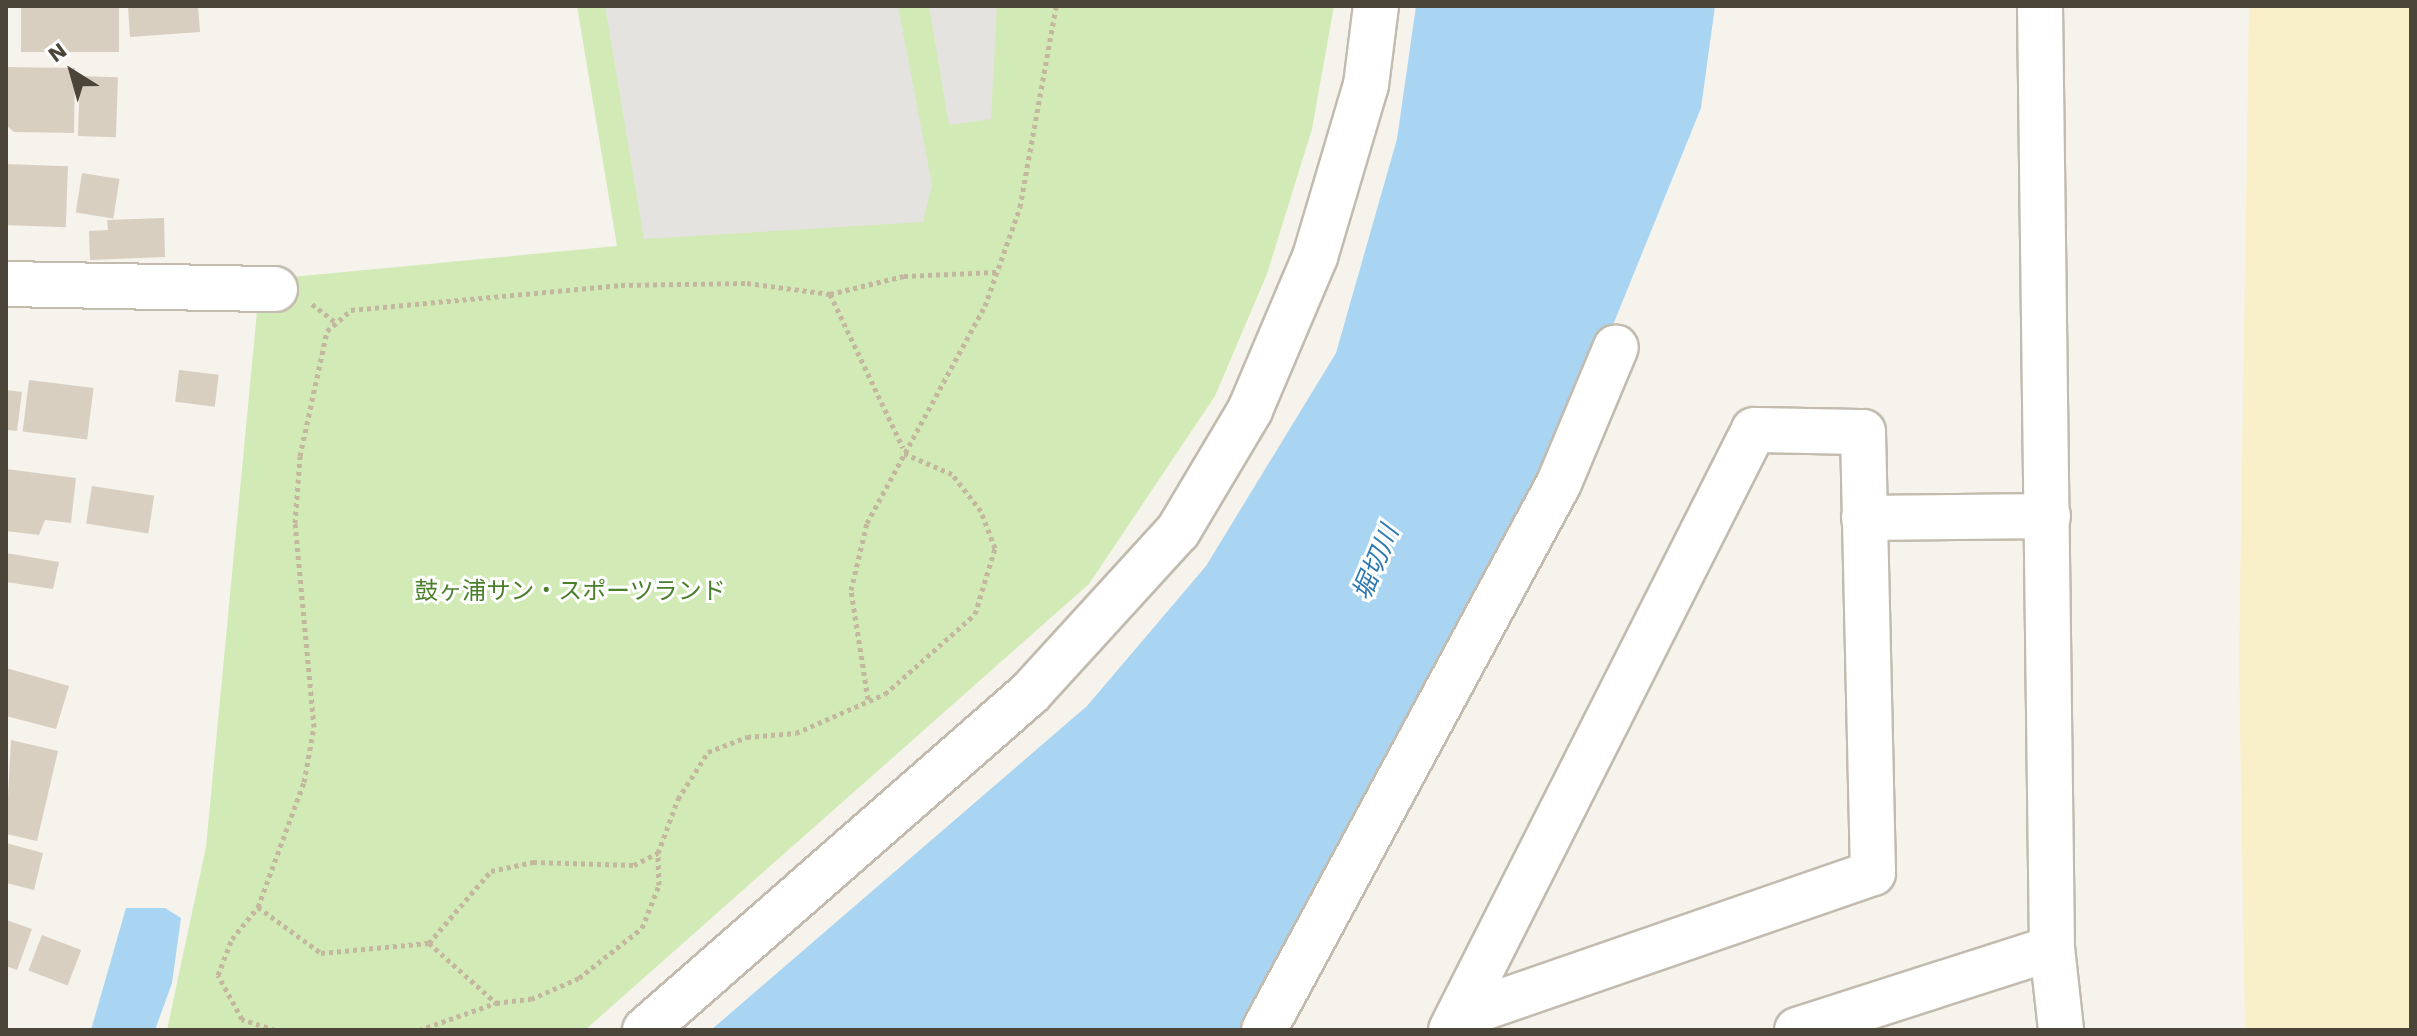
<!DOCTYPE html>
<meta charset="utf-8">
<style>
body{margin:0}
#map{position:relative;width:2417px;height:1036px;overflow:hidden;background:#f6f3ec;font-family:"Work Sans","Noto Sans JP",sans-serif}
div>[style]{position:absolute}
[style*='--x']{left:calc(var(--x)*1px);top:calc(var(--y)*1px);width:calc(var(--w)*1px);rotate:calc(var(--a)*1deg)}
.green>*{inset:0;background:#d2eab5}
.sand>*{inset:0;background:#f9efc9}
.parking>*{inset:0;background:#e5e3e0}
.water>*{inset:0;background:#a9d4f2}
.building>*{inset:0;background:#d8cfc1;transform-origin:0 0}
.path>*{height:5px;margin-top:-2.5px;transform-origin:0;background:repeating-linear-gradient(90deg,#c4b79f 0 4px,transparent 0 8px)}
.roads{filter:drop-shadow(2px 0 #c2bbae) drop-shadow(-2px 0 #c2bbae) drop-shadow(0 2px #c2bbae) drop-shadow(0 -2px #c2bbae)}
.street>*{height:44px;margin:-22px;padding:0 22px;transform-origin:22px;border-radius:22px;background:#fff}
span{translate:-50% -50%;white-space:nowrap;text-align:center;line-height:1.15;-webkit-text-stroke:6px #fff;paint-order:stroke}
.park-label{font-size:24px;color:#4a7f2a}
.water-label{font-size:26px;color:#2e7ab2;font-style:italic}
.frame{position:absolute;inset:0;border:8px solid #4b4439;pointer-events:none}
.north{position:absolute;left:32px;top:32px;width:80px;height:80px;-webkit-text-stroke:6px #fff;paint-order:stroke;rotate:323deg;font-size:22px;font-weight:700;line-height:32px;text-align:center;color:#4b4439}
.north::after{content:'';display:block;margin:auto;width:28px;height:36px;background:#4b4439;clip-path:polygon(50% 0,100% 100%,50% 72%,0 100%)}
</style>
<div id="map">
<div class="green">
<div style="clip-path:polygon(577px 6px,1334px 6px,1312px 129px,1267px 274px,1215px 396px,1089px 584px,585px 1030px,167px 1030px,206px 847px,260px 280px,617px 246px)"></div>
</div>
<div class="sand">
<div style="clip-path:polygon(2249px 6px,2411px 6px,2411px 1030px,2245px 1030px,2239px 662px)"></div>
</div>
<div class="parking">
<div style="clip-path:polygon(605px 6px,898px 6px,932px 185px,923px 222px,644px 239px)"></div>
<div style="clip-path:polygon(929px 6px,997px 6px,991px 119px,949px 125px)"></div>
</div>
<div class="water">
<div style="clip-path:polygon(1416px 6px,1715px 6px,1701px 108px,1572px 426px,1246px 1030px,711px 1030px,1087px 706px,1206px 566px,1336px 353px,1397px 139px)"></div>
<div style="clip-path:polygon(126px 908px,165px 908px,181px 918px,172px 983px,155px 1030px,91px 1030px)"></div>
</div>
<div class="building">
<div style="left:21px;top:6px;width:98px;height:46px"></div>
<div style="clip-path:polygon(128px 6px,198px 6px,200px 32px,130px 37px)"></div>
<div style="clip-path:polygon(6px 67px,75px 68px,74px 133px,14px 132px,6px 125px)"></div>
<div style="left:80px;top:76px;width:38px;height:60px;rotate:2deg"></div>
<div style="left:6px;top:164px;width:62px;height:61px;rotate:2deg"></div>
<div style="left:82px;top:173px;width:38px;height:40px;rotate:9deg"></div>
<div style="clip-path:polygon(164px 218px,165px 257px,90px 260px,89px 231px,108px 230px,107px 220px)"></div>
<div style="left:179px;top:370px;width:40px;height:32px;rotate:7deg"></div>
<div style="left:29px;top:380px;width:65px;height:52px;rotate:7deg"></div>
<div style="clip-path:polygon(6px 390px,22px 392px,17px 431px,6px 430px)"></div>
<div style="clip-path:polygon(6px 469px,76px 478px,71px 523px,45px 520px,39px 535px,6px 531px)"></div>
<div style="left:92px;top:486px;width:63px;height:38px;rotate:9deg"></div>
<div style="clip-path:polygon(6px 553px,59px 562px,53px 589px,6px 582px)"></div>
<div style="clip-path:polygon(6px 668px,69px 686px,56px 729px,6px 716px)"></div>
<div style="clip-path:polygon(11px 740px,58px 751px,37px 841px,6px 834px)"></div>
<div style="clip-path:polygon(6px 843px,43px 853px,34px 890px,6px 883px)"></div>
<div style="clip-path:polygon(6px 920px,32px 929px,17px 970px,6px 966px)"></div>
<div style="left:42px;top:935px;width:42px;height:38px;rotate:21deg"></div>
</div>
<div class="path">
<div style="--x:830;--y:294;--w:76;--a:-13.7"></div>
<div style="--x:904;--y:276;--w:92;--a:-2.5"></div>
<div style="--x:312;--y:304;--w:31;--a:38"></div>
<div style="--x:868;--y:699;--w:110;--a:-98.9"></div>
<div style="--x:851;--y:590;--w:69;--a:-76.6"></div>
<div style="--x:867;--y:523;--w:247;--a:-61.5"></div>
<div style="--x:985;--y:306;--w:105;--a:-70.5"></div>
<div style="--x:1020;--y:207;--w:204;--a:-79.8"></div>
<div style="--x:258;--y:907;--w:78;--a:36.1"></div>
<div style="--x:321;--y:953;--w:108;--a:-5.3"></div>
<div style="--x:429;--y:943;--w:95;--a:-49.3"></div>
<div style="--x:491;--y:871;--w:43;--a:-12.1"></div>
<div style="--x:533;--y:862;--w:101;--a:1.7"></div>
<div style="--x:634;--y:865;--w:27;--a:-27"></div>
<div style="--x:658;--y:853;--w:58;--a:-69.7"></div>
<div style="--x:678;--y:799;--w:56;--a:-57.4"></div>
<div style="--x:708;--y:752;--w:42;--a:-21"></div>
<div style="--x:747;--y:737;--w:49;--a:-4.7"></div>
<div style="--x:796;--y:733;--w:97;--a:-23.7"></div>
<div style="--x:885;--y:694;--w:120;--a:-41.6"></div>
<div style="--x:975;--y:614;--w:69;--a:-73.1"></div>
<div style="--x:995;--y:548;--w:40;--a:-111"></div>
<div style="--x:981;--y:511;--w:47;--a:-128.1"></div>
<div style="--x:952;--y:474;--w:56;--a:-156.7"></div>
<div style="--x:429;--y:943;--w:90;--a:41.8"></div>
<div style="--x:496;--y:1003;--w:35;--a:-7"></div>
<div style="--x:531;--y:999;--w:52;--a:-23.6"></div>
<div style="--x:579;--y:978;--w:80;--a:-38.4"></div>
<div style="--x:642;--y:928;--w:46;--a:-68.4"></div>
<div style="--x:659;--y:885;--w:32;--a:-92"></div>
<div style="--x:275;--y:1030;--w:35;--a:-162"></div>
<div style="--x:242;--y:1019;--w:50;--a:-118.6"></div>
<div style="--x:218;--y:975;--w:39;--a:-69"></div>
<div style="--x:232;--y:939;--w:41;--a:-50.9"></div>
<div style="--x:258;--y:907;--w:133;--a:-69.8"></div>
<div style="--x:304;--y:782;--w:56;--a:-79.7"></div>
<div style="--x:314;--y:727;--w:205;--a:-95.3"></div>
<div style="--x:295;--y:523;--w:67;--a:-85.7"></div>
<div style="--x:300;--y:456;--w:128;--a:-77.8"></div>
<div style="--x:327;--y:331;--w:32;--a:-41"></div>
<div style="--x:351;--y:310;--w:271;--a:-5.3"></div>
<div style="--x:621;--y:285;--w:126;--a:-0.9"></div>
<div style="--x:747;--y:283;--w:84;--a:7.5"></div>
<div style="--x:830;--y:294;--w:170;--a:64.6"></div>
<div style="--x:419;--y:1030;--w:82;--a:-19.3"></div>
</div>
<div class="roads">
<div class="street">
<div style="--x:2040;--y:6;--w:942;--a:89.27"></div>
<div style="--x:2052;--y:948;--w:82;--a:83.7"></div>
<div style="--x:6;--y:284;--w:269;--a:1.1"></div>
<div style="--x:1864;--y:518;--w:184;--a:-0.6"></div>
<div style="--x:645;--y:1030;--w:512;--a:-41.2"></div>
<div style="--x:1030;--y:693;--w:219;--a:-47.6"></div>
<div style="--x:1178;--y:531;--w:141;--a:-59.2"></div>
<div style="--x:1250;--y:410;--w:166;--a:-67"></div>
<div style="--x:1315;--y:257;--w:179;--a:-73.5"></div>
<div style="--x:1366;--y:85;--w:80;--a:-82.8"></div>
<div style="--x:1264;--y:1030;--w:621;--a:-61.66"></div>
<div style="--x:1559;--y:483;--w:147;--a:-67.3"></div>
<div style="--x:1451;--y:1030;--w:672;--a:-63.21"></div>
<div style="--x:1754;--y:430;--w:109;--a:1.1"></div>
<div style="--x:1863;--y:432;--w:441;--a:88.7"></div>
<div style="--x:1873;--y:873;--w:438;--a:160.9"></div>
<div style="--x:1797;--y:1030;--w:268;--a:-17.8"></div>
</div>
</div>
<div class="park-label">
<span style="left:570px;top:592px">鼓ヶ浦サン・スポーツランド</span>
</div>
<div class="water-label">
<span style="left:1376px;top:563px;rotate:-67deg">堀切川</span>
</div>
<div class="frame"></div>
<div class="north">N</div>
</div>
